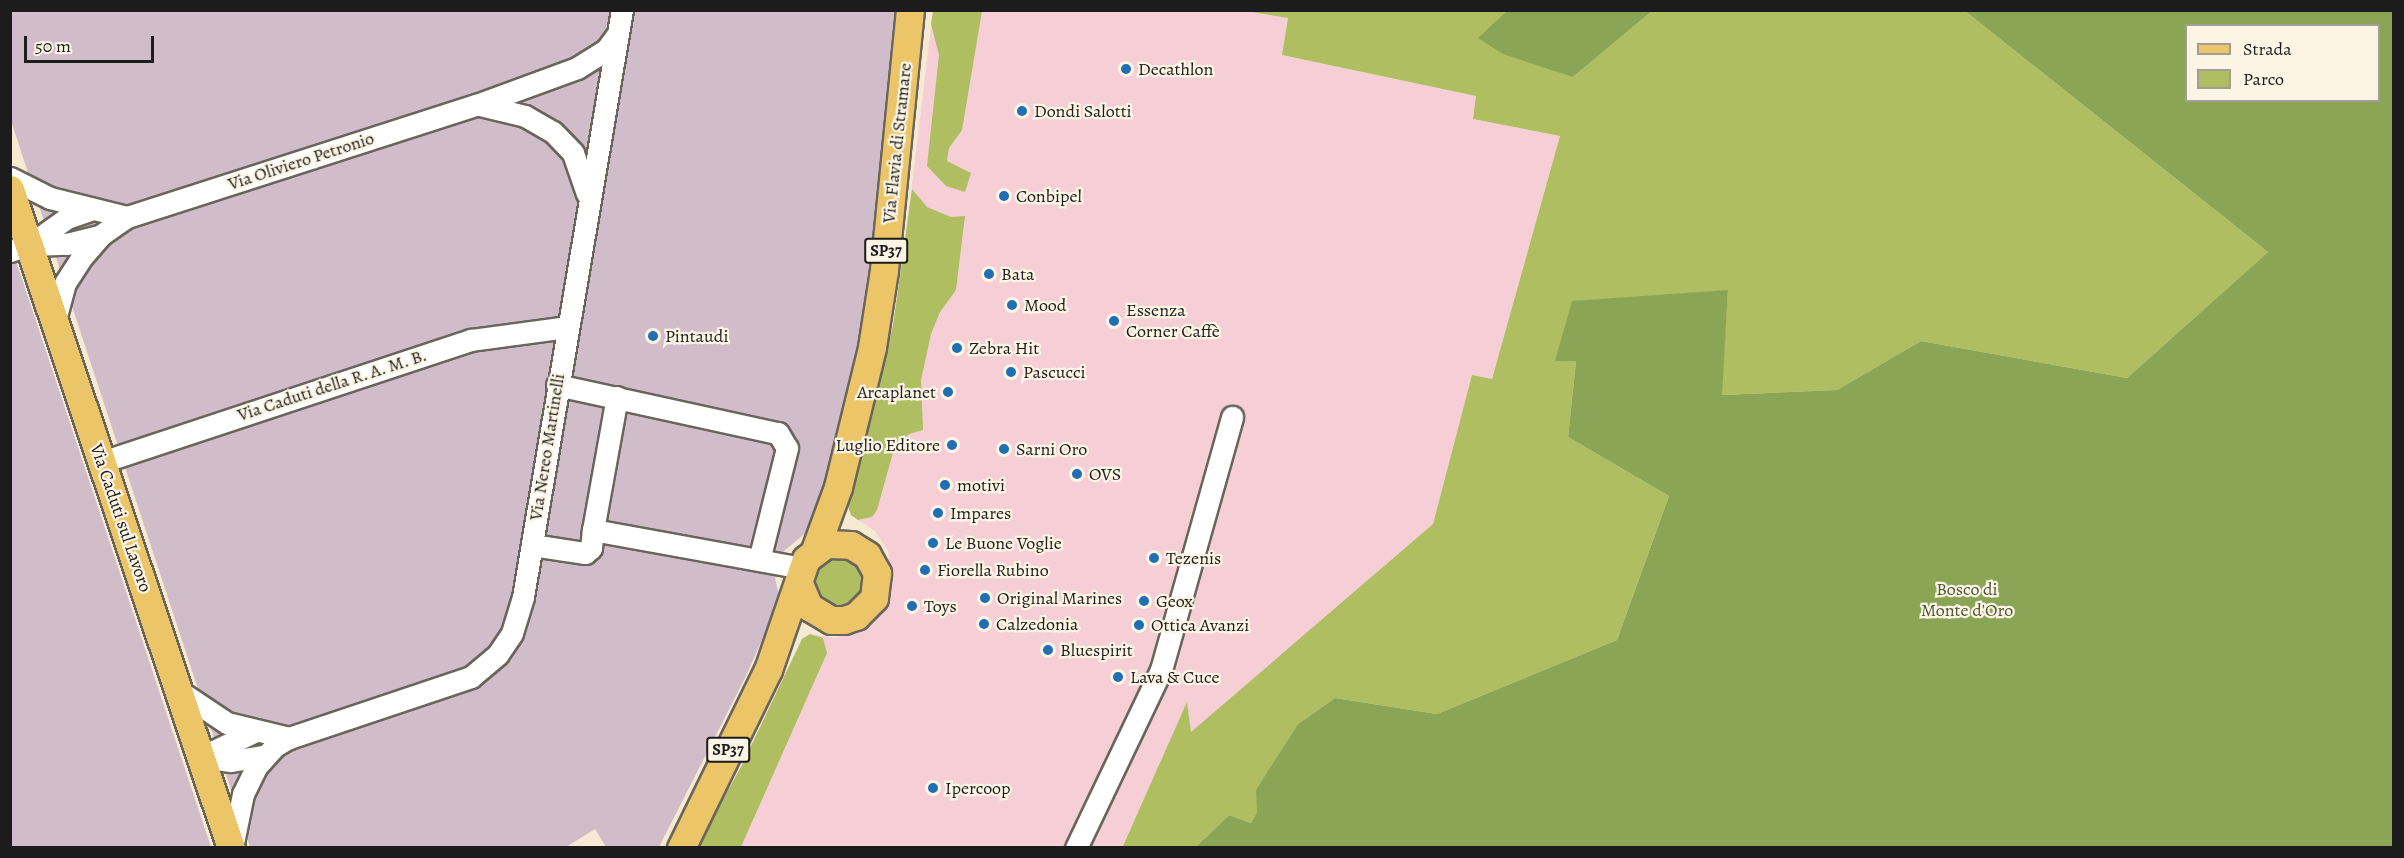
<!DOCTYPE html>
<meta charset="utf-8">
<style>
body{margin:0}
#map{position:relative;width:2404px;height:858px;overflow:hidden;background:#f7ead3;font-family:Alegreya,serif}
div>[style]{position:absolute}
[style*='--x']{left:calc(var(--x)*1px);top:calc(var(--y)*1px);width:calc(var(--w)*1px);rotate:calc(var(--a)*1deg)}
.built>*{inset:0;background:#f6cfd6}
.industrial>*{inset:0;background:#d1bdc9}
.green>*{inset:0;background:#afbe61}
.round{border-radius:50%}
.forest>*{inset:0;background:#8ba557}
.roads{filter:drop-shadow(2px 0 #69645c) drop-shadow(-2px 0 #69645c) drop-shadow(0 2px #69645c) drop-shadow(0 -2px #69645c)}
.minor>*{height:21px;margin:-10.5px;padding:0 10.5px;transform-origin:10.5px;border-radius:10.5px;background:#fff}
.major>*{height:27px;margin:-13.5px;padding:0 13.5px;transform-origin:13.5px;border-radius:13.5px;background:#edc569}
.dots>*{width:16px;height:16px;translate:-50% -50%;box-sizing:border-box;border:3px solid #fcf5e5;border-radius:50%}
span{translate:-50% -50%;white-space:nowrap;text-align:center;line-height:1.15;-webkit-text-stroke:4.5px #fcf5e5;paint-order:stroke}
.shield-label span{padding:2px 4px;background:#fcf5e5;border:2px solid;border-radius:4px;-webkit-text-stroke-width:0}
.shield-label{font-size:16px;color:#1c1c1c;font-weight:700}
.poi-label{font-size:18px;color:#1c1c1c}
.left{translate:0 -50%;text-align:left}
.right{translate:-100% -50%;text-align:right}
.street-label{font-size:18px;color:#1c1c1c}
.park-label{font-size:18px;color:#4f5534}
.frame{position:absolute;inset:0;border:12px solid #1c1c1c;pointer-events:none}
.legend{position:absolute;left:2185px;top:24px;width:195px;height:78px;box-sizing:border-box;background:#fcf5e5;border:2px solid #a29e95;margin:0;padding:8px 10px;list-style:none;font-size:18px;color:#1c1c1c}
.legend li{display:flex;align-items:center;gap:12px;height:30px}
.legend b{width:30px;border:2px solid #a29e95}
.scale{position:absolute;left:24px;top:36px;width:130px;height:27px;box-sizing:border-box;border:3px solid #1c1c1c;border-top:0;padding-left:8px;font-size:18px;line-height:21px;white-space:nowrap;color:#1c1c1c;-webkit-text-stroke:4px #fcf5e5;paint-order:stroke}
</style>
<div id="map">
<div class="built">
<div style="clip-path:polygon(1247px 10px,1288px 18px,1282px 55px,1476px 96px,1473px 119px,1560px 136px,1492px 379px,1472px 376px,1433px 524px,1191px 733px,1187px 703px,1122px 847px,696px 848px,741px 767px,802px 639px,810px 634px,836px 638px,866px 626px,886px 591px,890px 574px,888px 551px,875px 531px,851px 515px,847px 503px,898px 300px,933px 11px)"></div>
</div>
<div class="industrial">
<div style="clip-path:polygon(10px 11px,900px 11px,862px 343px,818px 507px,808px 531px,784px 551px,775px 578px,780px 599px,746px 676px,659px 847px,606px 847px,595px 829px,566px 847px,250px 847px,11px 121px)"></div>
<div style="clip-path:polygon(11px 246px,211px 847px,11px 847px)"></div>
</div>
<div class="green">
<div style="clip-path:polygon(933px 11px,982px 11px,962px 130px,949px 148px,947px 161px,971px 173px,965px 192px,946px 186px,927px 166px,939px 55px,931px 24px)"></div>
<div style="clip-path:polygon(1247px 11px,1508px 11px,1573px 77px,1652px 11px,1965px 11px,2268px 252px,2127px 378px,1921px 341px,1837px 390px,1721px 395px,1728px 290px,1555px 361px,1576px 361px,1568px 437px,1669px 496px,1617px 640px,1437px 714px,1335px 698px,1298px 724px,1257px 790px,1257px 812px,1251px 823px,1229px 815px,1196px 847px,1122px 848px,1187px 702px,1191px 732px,1433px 524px,1472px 375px,1492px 379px,1560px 136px,1473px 119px,1476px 96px,1282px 55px,1288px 18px)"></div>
<div style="clip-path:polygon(912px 189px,927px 207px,951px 217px,965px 216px,956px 290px,940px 312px,931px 334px,921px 380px,923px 430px,909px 434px,894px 449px,877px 510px,872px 517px,858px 520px,851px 515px,847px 503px,893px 326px)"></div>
<div class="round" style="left:814px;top:557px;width:50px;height:50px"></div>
<div style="clip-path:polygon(810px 634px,823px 638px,827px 653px,741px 847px,696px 848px,741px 767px,802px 639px)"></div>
</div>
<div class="forest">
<div style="clip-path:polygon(1508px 10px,1652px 10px,1652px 11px,1573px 77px,1503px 54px,1478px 38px)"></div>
<div style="clip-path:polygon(evenodd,1965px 11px,2393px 11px,2393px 847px,1196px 847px,1229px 815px,1251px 823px,1257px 812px,1256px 790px,1298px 724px,1335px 698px,1437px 714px,1617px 640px,1669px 496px,1568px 437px,1576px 361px,1555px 361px,1572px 301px,1728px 290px,1722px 395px,1837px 390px,1921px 341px,2127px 378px,2268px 252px,1965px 11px,2186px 26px,2378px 26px,2378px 100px,2186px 100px,2186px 26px)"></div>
</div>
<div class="roads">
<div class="minor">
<div style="--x:480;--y:105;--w:46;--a:13.7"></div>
<div style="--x:525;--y:116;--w:32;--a:30"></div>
<div style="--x:553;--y:132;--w:29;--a:46"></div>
<div style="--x:573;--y:153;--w:43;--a:71.1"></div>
<div style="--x:10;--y:178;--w:45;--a:26.6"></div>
<div style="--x:50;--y:198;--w:79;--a:13.9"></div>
<div style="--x:90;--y:210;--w:24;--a:161"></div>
<div style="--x:67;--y:218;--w:47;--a:144.6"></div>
<div style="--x:29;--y:245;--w:38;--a:-2"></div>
<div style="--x:67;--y:244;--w:34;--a:-14"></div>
<div style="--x:10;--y:251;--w:20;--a:-18"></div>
<div style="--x:55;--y:320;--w:38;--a:-75"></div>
<div style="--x:65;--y:283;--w:30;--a:-57"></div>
<div style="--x:81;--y:258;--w:30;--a:-49"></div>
<div style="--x:101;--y:235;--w:32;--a:-35"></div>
<div style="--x:127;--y:217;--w:367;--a:-17.8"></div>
<div style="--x:476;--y:105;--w:108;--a:-20.1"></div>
<div style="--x:577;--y:68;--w:34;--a:-32"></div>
<div style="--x:606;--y:50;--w:19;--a:-54"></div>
<div style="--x:557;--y:385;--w:226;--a:12.3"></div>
<div style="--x:778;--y:433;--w:17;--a:59"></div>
<div style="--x:787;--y:448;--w:115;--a:104"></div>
<div style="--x:102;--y:462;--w:389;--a:-18.3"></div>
<div style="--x:471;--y:340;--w:97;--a:-7.7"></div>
<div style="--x:593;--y:530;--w:135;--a:-79.8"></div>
<div style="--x:532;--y:545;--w:54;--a:8.6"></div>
<div style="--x:585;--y:553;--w:8;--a:-40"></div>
<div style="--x:591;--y:548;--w:18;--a:-84"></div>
<div style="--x:593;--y:530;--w:212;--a:10.3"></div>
<div style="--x:179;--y:691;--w:58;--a:33.7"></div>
<div style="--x:227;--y:723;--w:64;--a:13.6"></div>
<div style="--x:201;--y:757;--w:30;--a:8"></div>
<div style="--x:231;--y:761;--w:33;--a:-9"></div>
<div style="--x:201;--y:757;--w:59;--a:-25.3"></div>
<div style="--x:232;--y:848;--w:55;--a:-78.5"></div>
<div style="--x:243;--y:794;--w:30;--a:-64"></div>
<div style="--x:256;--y:767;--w:28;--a:-48"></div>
<div style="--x:275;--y:746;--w:16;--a:-30"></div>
<div style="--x:289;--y:738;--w:192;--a:-18.5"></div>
<div style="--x:471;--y:677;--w:35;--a:-40"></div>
<div style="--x:498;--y:654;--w:25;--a:-56"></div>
<div style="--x:512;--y:633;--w:38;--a:-73"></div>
<div style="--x:523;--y:597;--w:595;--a:-80.43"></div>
<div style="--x:1076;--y:848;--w:197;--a:-64.5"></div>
<div style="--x:1161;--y:670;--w:263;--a:-74.3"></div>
</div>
<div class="major">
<div style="--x:10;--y:189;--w:695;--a:71.46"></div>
<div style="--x:815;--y:550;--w:67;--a:-69.9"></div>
<div style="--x:838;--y:487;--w:144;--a:-76.3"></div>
<div style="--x:872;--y:347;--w:78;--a:-81.1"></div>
<div style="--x:884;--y:270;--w:261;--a:-84.3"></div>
<div style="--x:681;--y:848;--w:198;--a:-64"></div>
<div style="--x:768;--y:670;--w:117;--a:-71.1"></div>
<div style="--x:806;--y:559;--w:25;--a:-37"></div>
<div style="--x:826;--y:544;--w:25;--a:2"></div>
<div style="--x:851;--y:545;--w:19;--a:32"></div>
<div style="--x:867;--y:555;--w:21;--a:61"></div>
<div style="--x:877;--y:573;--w:25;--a:97"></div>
<div style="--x:874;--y:598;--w:25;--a:135"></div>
<div style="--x:856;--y:616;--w:13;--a:162"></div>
<div style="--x:844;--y:620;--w:13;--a:180"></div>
<div style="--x:831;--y:620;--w:26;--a:-149"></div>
<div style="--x:809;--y:607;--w:25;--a:-113"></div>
</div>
</div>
<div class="dots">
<div style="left:1126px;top:69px;background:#1f6fb2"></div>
<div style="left:1022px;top:111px;background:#1f6fb2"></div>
<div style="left:1004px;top:196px;background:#1f6fb2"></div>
<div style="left:989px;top:274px;background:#1f6fb2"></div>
<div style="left:1012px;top:305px;background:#1f6fb2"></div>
<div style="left:1114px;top:321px;background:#1f6fb2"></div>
<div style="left:653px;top:336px;background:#1f6fb2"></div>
<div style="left:957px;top:348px;background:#1f6fb2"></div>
<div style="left:1011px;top:372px;background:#1f6fb2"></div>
<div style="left:948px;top:392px;background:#1f6fb2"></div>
<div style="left:952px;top:445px;background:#1f6fb2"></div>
<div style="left:1004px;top:449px;background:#1f6fb2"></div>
<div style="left:1077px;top:474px;background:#1f6fb2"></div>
<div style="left:945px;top:485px;background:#1f6fb2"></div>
<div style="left:938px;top:513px;background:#1f6fb2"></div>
<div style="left:933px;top:543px;background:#1f6fb2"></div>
<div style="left:1154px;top:558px;background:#1f6fb2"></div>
<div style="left:925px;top:570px;background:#1f6fb2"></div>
<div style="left:985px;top:598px;background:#1f6fb2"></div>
<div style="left:1144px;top:601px;background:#1f6fb2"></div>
<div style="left:912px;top:606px;background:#1f6fb2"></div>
<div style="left:984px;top:624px;background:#1f6fb2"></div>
<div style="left:1139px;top:625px;background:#1f6fb2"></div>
<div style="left:1048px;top:650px;background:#1f6fb2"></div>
<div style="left:1118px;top:677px;background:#1f6fb2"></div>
<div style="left:933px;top:788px;background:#1f6fb2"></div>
</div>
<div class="shield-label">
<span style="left:886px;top:251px">SP37</span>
<span style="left:728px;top:750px">SP37</span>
</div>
<div class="poi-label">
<span class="left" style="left:1138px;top:69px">Decathlon</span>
<span class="left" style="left:1034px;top:111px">Dondi Salotti</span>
<span class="left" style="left:1016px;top:196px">Conbipel</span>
<span class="left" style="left:1001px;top:274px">Bata</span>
<span class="left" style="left:1024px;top:305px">Mood</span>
<span class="left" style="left:1126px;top:321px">Essenza<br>Corner Caffè</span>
<span class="left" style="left:665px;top:336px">Pintaudi</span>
<span class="left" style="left:969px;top:348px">Zebra Hit</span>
<span class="left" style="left:1023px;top:372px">Pascucci</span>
<span class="right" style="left:936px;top:392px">Arcaplanet</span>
<span class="right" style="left:940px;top:445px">Luglio Editore</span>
<span class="left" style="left:1016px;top:449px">Sarni Oro</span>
<span class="left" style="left:1089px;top:474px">OVS</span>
<span class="left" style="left:957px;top:485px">motivi</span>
<span class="left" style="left:950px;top:513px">Impares</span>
<span class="left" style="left:945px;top:543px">Le Buone Voglie</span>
<span class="left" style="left:1166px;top:558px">Tezenis</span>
<span class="left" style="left:937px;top:570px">Fiorella Rubino</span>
<span class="left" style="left:997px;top:598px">Original Marines</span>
<span class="left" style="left:1156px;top:601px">Geox</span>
<span class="left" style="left:924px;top:606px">Toys</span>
<span class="left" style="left:996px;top:624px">Calzedonia</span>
<span class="left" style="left:1151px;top:625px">Ottica Avanzi</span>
<span class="left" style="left:1060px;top:650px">Bluespirit</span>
<span class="left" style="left:1130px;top:677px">Lava &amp; Cuce</span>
<span class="left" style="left:945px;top:788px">Ipercoop</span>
</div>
<div class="street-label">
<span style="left:897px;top:143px;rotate:-84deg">Via Flavia di Stramare</span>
<span style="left:301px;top:161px;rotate:-18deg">Via Oliviero Petronio</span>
<span style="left:332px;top:385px;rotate:-18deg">Via Caduti della R. A. M. B.</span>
<span style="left:547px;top:447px;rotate:-81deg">Via Nereo Martinelli</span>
<span style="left:121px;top:518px;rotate:71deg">Via Caduti sul Lavoro</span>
</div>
<div class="park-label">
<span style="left:1967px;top:600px">Bosco di<br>Monte d'Oro</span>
</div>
<div class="frame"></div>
<ul class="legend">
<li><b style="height:8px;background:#edc569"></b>Strada</li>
<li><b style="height:16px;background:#afbe61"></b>Parco</li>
</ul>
<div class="scale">50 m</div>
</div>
